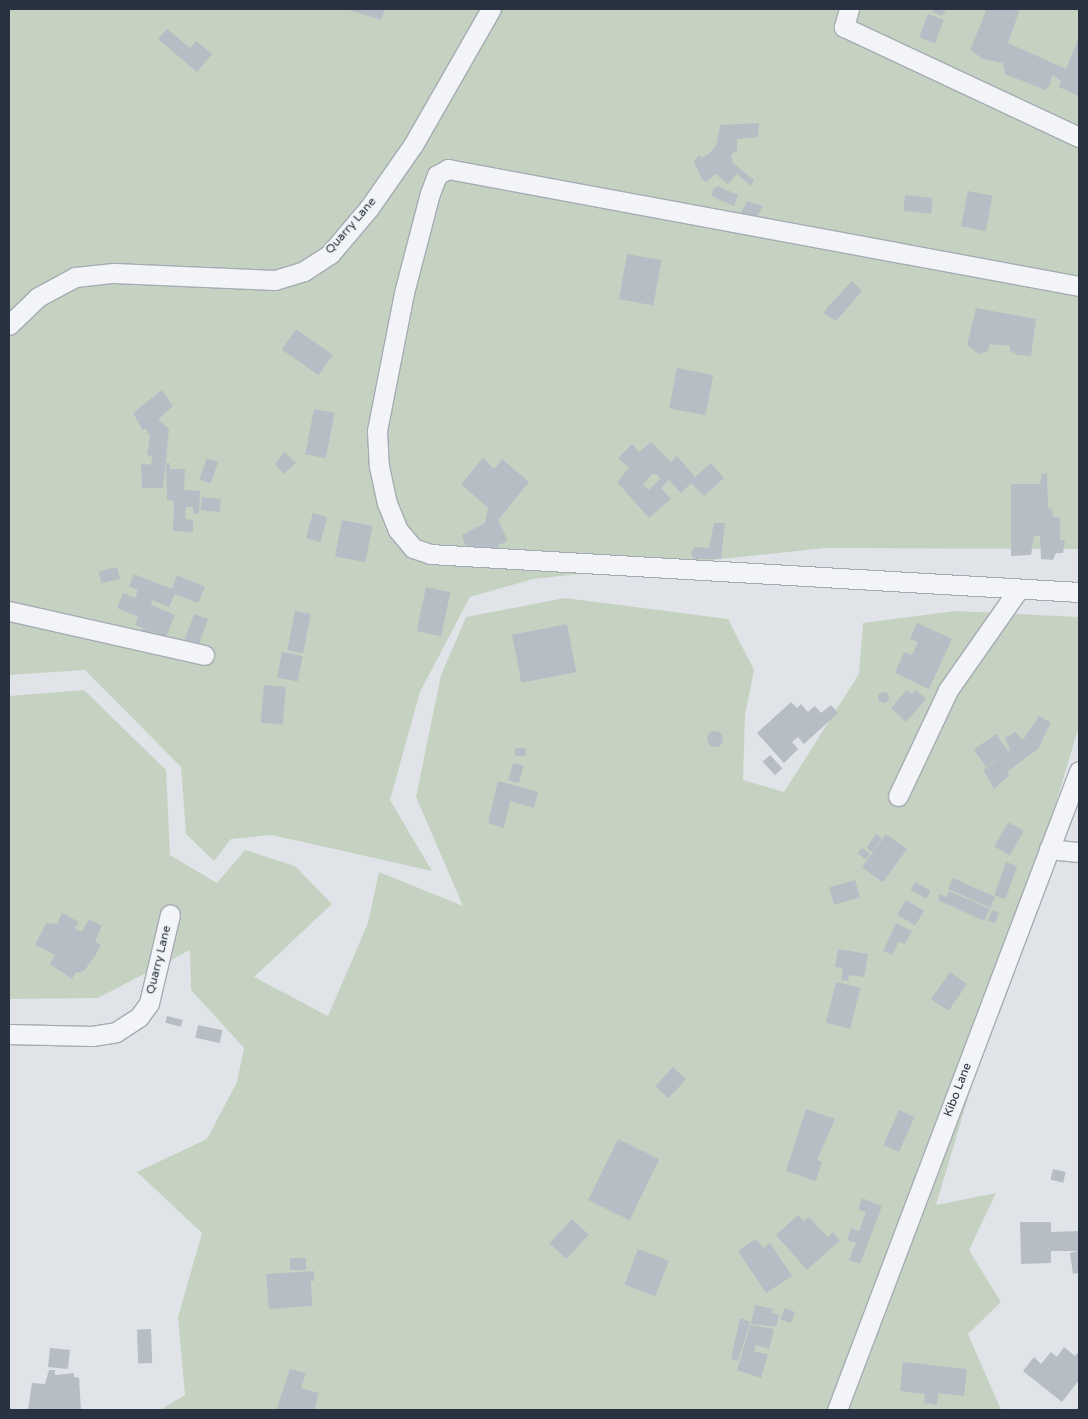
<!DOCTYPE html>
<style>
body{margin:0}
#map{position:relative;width:1088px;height:1419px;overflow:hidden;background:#e0e4e9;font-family:"Varela Round",sans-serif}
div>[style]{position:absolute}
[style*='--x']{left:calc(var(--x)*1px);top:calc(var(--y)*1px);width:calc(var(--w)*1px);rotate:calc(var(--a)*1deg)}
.green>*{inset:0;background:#c6d2c1}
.building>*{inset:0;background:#b7bdc5;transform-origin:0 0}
.round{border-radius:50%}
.roads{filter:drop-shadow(1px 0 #a5abb3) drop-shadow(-1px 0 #a5abb3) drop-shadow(0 1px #a5abb3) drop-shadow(0 -1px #a5abb3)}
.minor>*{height:19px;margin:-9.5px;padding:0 9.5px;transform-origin:9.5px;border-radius:9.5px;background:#f3f4f7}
span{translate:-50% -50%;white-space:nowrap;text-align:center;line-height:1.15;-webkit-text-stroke:4px #eff3f6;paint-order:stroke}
.street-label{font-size:12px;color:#293240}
.frame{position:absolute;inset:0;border:10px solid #293240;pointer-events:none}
</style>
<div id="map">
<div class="green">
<div style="clip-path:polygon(9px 9px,1079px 9px,1079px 549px,825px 548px,533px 579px,470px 597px,420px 692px,390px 800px,432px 871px,272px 835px,231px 839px,214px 861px,186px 834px,181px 767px,85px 670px,9px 675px)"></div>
<div style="clip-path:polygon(565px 598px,728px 619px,754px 670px,745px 715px,743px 780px,784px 792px,859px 674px,863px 623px,956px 611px,1079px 617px,1079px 726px,936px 1205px,996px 1193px,969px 1250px,1001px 1302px,968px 1334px,1001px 1410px,160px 1410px,185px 1395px,178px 1317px,202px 1233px,137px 1172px,207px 1139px,237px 1082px,244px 1048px,191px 990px,190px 950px,98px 998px,9px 999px,9px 696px,84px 690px,166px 770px,170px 855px,217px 883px,245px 850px,295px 866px,332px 904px,254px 977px,328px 1016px,368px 923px,379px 872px,463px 906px,416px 797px,441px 675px,466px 617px)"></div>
</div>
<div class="building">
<div style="clip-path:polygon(345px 9px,385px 9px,381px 20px)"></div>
<div style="clip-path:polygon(934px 9px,947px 9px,942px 16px,932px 12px)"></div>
<div style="clip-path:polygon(983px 9px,1020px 9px,1008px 43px,1066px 69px,1079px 37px,1079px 96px,1059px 87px,1061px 81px,1052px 75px,1050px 85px,1045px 90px,1005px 74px,1003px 63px,983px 59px,970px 50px,986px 11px)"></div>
<div style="left:928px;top:14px;width:17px;height:25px;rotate:21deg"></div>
<div style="clip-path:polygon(167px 29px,190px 48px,196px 41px,212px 54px,197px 72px,158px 39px)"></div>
<div style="clip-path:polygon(759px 123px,758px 137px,737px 139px,737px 150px,731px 155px,733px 163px,754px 180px,751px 186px,737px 174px,728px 184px,715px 174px,706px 182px,702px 179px,694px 162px,699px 155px,702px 157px,709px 154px,717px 143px,720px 125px)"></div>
<div style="clip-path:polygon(718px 186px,738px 195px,734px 206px,711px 196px,714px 188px)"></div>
<div style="left:968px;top:191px;width:25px;height:36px;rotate:11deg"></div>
<div style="left:905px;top:195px;width:28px;height:16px;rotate:6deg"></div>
<div style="clip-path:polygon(747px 201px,763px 206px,756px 219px,740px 215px)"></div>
<div style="left:627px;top:254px;width:35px;height:46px;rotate:10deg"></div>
<div style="clip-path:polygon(852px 281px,862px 291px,836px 321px,824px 313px,826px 309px)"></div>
<div style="clip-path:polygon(976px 308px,1036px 319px,1031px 356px,1018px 355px,1010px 351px,1010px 346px,990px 344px,988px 351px,979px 354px,967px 345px)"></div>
<div style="left:296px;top:329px;width:45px;height:25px;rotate:35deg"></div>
<div style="left:677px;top:368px;width:37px;height:41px;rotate:11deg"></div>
<div style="clip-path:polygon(162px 390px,173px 406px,158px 419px,169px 429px,163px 488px,142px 488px,141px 463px,151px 465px,152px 456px,147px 455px,150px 436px,145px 428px,143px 431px,133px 413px)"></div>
<div style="left:314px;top:409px;width:21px;height:46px;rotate:11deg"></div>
<div style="clip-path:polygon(evenodd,651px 442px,671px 462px,677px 456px,695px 477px,711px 463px,724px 478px,704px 496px,691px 483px,681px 493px,669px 480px,661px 488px,671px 499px,649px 518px,617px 482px,629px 468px,618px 458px,632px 444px,639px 452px,651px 442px,652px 474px,657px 474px,660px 479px,649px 490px,643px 485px,652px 474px)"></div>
<div style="clip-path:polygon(284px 452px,296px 463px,283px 474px,275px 464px)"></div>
<div style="left:207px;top:458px;width:12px;height:23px;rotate:20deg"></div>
<div style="clip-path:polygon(483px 458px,494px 469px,502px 459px,529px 482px,498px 520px,507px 539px,505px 543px,498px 544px,498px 551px,469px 558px,462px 535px,485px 523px,488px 508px,461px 484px)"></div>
<div style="clip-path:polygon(166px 463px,170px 463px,170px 469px,185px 469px,184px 490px,200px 491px,199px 514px,193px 513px,193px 507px,186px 507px,185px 519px,193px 520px,193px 532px,173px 531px,174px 501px,167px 500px)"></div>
<div style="clip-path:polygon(1047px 473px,1048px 508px,1052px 509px,1053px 517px,1060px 518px,1060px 540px,1065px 540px,1063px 553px,1056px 553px,1053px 560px,1041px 559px,1040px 536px,1034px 536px,1031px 555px,1011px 556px,1011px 484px,1040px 484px,1042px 474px)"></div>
<div style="left:202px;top:497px;width:19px;height:13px;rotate:6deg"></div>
<div style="left:313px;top:513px;width:15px;height:26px;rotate:16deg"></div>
<div style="left:342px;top:520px;width:31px;height:37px;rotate:11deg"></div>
<div style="clip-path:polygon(714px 523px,725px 523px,721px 559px,694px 559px,691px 553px,694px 547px,709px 548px)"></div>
<div style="left:117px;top:567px;width:12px;height:19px;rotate:76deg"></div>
<div style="clip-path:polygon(134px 574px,172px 589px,177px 575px,205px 587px,198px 603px,175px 594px,169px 607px,152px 600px,151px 605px,175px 615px,166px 637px,153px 632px,150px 641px,139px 637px,143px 628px,135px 625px,138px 617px,117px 608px,123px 593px,135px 598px,138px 590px,129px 586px)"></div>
<div style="left:426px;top:587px;width:25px;height:45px;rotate:12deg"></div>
<div style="left:295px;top:611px;width:16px;height:40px;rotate:11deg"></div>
<div style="left:194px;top:614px;width:15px;height:33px;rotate:20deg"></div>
<div style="clip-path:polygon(917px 623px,952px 639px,929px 689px,895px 673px,904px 652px,912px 655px,918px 642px,910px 639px)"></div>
<div style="left:567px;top:624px;width:49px;height:56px;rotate:79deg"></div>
<div style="left:282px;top:652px;width:21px;height:26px;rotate:11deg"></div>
<div style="left:264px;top:685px;width:22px;height:38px;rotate:5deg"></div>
<div style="clip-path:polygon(907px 690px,912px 694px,916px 690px,926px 699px,906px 722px,891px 708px)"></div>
<div class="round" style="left:877.5px;top:691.5px;width:11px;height:11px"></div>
<div style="clip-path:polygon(791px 702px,797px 708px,801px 704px,808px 712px,815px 706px,821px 713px,831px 705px,838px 713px,804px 744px,798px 737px,792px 742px,798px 749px,784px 763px,757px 733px)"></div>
<div style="clip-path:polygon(1039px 716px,1051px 722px,1038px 749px,1007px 772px,1010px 775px,994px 789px,983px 770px,1010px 750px,1005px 738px,1015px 732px,1023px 740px)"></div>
<div class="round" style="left:707px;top:731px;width:16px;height:16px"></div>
<div style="left:996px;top:734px;width:21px;height:27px;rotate:55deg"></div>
<div style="left:515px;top:748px;width:11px;height:8px"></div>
<div style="left:770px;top:755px;width:18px;height:10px;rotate:47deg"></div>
<div style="left:513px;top:763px;width:11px;height:18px;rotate:15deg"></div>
<div style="clip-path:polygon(498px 781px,538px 792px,534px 808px,510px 801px,504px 828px,488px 823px)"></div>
<div style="left:1008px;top:822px;width:18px;height:28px;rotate:29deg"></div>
<div style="left:876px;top:834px;width:7px;height:17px;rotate:34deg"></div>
<div style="left:886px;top:834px;width:26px;height:41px;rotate:36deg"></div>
<div style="left:862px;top:848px;width:10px;height:7px;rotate:37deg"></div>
<div style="left:1006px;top:862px;width:12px;height:35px;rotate:20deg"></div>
<div style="left:953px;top:878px;width:46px;height:12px;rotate:24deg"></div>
<div style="left:855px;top:880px;width:18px;height:27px;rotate:74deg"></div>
<div style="left:915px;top:882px;width:18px;height:9px;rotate:29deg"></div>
<div style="clip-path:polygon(949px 891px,990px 909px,984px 921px,938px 900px,940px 894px,946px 897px)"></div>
<div style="left:906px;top:900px;width:21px;height:17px;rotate:31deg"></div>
<div style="left:992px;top:910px;width:8px;height:11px;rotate:23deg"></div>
<div style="clip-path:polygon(62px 913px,79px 922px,75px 928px,82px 932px,89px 919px,102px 926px,95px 941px,101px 945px,95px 956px,84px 971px,75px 973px,72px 979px,50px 964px,55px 955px,35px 945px,46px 923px,57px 924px)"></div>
<div style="clip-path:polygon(896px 923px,912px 931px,905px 944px,899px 941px,892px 955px,883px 951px)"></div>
<div style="clip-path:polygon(838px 949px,868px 954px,864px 977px,849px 975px,848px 981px,841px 980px,843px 968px,835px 967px)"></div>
<div style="left:950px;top:972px;width:21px;height:33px;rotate:35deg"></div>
<div style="left:836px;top:982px;width:25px;height:42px;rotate:14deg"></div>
<div style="left:167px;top:1016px;width:16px;height:7px;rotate:14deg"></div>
<div style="left:198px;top:1025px;width:25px;height:13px;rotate:12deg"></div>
<div style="left:673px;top:1067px;width:18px;height:26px;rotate:43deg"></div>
<div style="clip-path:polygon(806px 1109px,835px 1119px,817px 1160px,822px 1162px,816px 1181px,786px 1171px)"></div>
<div style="left:899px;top:1110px;width:17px;height:38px;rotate:24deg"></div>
<div style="left:618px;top:1139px;width:46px;height:68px;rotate:26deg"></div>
<div style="left:1053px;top:1169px;width:13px;height:11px;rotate:13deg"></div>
<div style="clip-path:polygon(862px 1198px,882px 1206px,860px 1264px,849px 1260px,856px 1243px,847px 1240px,851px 1228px,859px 1231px,866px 1212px,858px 1209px)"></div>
<div style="clip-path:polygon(798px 1215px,804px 1221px,809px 1217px,828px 1237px,833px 1232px,840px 1240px,807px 1270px,776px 1235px)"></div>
<div style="left:572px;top:1219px;width:23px;height:33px;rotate:43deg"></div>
<div style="clip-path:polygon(1020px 1222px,1051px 1222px,1051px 1232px,1078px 1231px,1079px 1251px,1051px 1251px,1051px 1263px,1021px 1264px)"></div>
<div style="clip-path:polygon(756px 1239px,763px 1248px,770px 1243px,792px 1276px,766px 1293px,738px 1251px)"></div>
<div style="left:638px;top:1249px;width:33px;height:38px;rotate:21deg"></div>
<div style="clip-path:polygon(1079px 1251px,1079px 1273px,1073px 1274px,1070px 1253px)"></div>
<div style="left:290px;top:1258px;width:16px;height:12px"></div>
<div style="clip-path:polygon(314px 1271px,314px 1281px,311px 1281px,312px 1306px,269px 1309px,266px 1274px)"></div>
<div style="clip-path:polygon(755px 1305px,773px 1309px,772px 1313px,779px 1315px,776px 1327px,751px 1324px)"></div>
<div style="left:785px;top:1308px;width:11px;height:12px;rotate:22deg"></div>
<div style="clip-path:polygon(740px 1318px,750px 1322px,738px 1361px,731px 1359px)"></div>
<div style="clip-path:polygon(750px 1325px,774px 1329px,769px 1349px,756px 1345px,754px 1352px,743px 1350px)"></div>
<div style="left:151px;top:1329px;width:34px;height:14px;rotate:88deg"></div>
<div style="clip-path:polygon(1064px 1347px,1075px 1356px,1079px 1351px,1079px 1380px,1062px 1402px,1023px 1371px,1034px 1357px,1041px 1364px,1051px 1352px,1057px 1357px)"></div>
<div style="left:50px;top:1348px;width:20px;height:19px;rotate:6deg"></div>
<div style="clip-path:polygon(743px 1350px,768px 1354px,761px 1378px,737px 1370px)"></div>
<div style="clip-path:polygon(903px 1362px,967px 1369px,964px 1396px,938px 1393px,937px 1405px,924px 1403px,925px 1394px,900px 1391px)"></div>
<div style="clip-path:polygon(290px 1369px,306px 1373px,301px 1388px,319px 1393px,314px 1410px,276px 1410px)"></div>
<div style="clip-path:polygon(49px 1370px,55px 1370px,55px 1375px,74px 1373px,74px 1377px,79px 1378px,81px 1410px,28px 1410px,32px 1383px,45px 1384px)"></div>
</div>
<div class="roads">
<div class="minor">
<div style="--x:849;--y:9;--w:19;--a:106"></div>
<div style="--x:844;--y:27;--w:259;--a:25.1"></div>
<div style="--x:1079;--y:286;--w:642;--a:-169.5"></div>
<div style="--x:448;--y:169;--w:13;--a:151"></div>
<div style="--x:437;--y:175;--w:19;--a:111"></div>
<div style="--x:430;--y:193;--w:103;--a:104.6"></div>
<div style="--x:404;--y:293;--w:141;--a:101.1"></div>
<div style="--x:377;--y:431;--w:35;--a:87"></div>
<div style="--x:379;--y:466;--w:38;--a:78"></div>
<div style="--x:387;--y:503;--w:29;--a:68"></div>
<div style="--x:398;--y:530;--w:23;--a:50"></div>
<div style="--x:413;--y:548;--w:18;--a:19"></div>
<div style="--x:430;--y:554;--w:650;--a:3.35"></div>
<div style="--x:9;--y:325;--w:40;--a:-44"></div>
<div style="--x:38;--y:297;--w:42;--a:-28.4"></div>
<div style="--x:75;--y:277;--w:39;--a:-6"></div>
<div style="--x:114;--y:273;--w:161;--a:2.5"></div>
<div style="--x:275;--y:280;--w:30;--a:-17"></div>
<div style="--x:304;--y:271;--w:31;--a:-33"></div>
<div style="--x:330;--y:254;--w:60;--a:-49.7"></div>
<div style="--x:369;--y:208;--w:77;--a:-55.1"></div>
<div style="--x:413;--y:145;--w:157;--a:-60.2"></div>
<div style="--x:9;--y:611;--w:200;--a:12.7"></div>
<div style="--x:898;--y:796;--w:117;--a:-64.7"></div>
<div style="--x:948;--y:690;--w:122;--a:-55"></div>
<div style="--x:1049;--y:849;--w:30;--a:6"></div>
<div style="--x:9;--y:1034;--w:83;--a:1.4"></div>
<div style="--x:92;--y:1036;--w:24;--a:-9"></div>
<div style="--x:116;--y:1032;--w:27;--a:-33"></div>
<div style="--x:139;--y:1017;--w:17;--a:-54"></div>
<div style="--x:149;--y:1003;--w:91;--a:-76.7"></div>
<div style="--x:837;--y:1410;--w:683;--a:-69.26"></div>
</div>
</div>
<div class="street-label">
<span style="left:351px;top:226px;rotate:-49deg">Quarry Lane</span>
<span style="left:159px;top:960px;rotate:-76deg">Quarry Lane</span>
<span style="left:958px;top:1090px;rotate:-69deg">Kibo Lane</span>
</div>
<div class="frame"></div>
</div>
